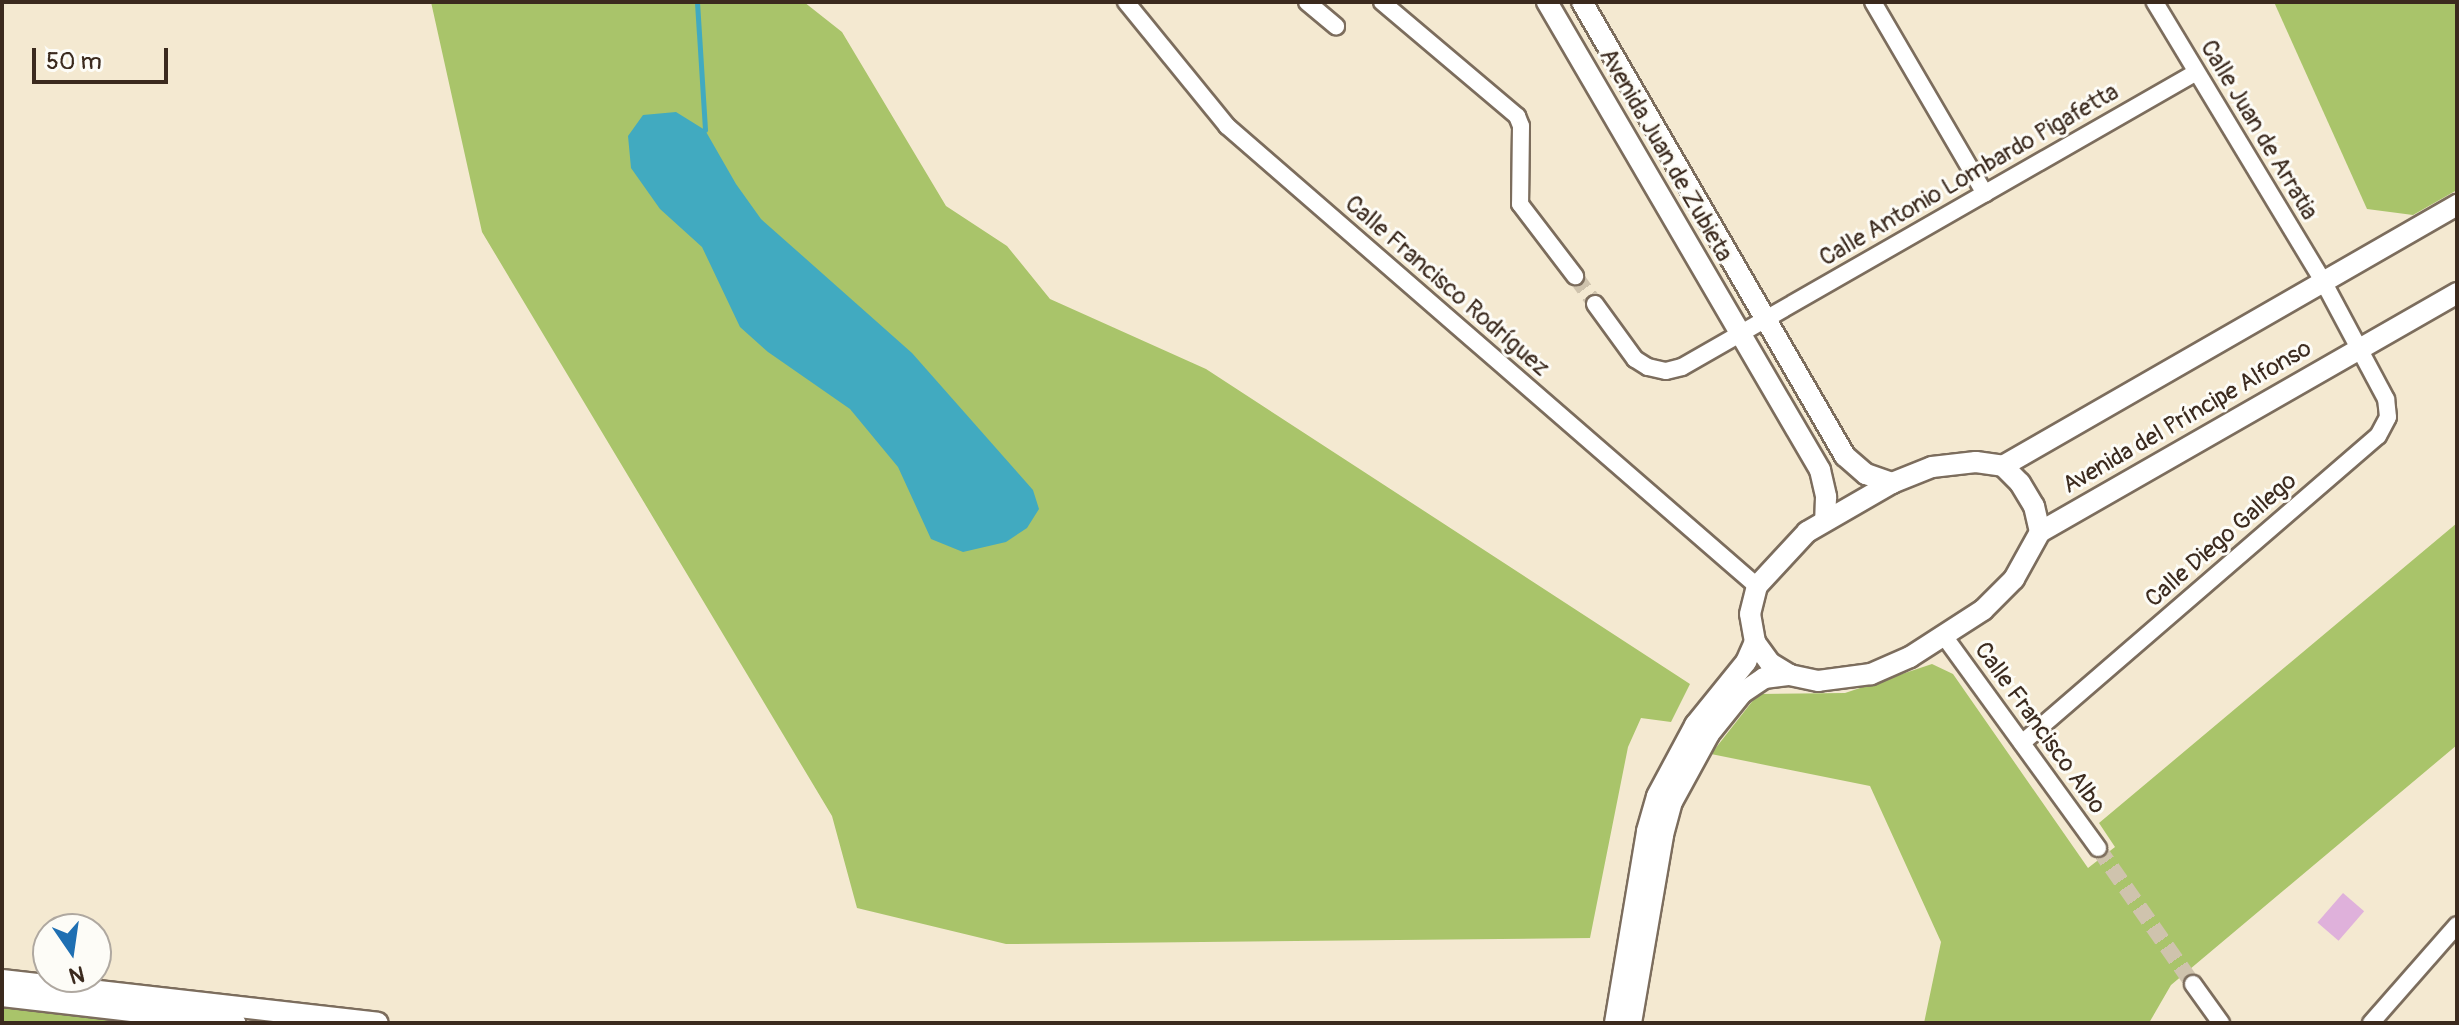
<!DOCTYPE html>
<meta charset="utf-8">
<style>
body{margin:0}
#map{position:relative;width:2459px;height:1025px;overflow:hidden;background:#f4e9d1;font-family:Pangolin,sans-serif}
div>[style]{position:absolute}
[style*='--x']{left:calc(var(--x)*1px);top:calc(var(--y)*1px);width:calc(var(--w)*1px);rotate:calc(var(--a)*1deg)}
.green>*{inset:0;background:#a9c46a}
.water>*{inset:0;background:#41aac0}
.stream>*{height:5px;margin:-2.5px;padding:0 2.5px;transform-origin:2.5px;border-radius:2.5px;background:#41aac0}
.building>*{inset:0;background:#dfb1db;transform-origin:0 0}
.minor-tunnel>*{height:16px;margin-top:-8px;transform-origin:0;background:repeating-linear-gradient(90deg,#cfc3ad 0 16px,transparent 0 24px)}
.roads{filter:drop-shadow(2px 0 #7c6d5d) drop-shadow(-2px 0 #7c6d5d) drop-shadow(0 2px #7c6d5d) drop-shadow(0 -2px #7c6d5d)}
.minor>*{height:16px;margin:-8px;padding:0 8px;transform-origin:8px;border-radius:8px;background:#fff}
.tertiary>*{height:20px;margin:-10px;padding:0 10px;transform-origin:10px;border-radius:10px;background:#fff}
span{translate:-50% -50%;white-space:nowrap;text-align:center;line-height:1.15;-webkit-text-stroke:6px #fdfcf7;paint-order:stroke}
.street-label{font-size:24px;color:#3b2a1e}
.frame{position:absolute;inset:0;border:4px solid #3b2a1e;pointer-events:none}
.north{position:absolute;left:32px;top:913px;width:80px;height:80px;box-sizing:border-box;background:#fdfcf7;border:2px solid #afa8a0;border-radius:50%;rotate:167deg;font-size:22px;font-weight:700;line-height:32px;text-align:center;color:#3b2a1e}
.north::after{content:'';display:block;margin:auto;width:28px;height:36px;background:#1f6fb2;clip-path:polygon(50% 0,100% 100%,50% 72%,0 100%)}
.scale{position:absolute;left:32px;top:48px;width:136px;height:36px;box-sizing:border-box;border:4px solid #3b2a1e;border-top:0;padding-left:10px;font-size:24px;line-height:28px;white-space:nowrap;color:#3b2a1e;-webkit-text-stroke:6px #fdfcf7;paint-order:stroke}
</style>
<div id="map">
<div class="green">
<div style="clip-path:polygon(431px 2px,804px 2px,842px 32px,946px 206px,1007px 246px,1050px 299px,1206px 369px,1690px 684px,1671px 722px,1641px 718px,1628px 747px,1590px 938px,1006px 944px,857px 908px,832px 816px,482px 232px)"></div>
<div style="clip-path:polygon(2274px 2px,2457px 2px,2457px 190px,2413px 215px,2367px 209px)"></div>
<div style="clip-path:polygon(2457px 523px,2457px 745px,2171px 985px,2149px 1023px,1924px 1023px,1941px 942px,1870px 786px,1711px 754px,1758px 694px,1845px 693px,1932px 664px,1953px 674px,2088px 868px,2115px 847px,2099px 823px)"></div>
<div style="clip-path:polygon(2px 997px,231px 1023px,2px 1023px)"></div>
</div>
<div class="water">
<div style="clip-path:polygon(676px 112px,705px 130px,736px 184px,761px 219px,912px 353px,1033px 490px,1039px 509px,1027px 528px,1006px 542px,963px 552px,931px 539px,898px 467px,850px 409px,768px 352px,740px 327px,702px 247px,660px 209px,631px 168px,628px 136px,643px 115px)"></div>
</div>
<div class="stream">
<div style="--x:697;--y:2;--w:128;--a:86.4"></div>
</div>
<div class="building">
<div style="left:2343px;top:893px;width:28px;height:39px;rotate:41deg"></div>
</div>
<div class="minor-tunnel">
<div style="--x:1575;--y:276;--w:34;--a:54"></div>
<div style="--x:2098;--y:848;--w:166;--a:55.1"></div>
</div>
<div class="roads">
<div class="minor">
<div style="--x:1126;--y:2;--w:160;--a:50.8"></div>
<div style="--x:1227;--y:126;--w:702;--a:40.96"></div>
<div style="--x:1307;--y:2;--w:38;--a:40"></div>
<div style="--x:1382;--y:2;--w:177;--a:40.2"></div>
<div style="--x:1517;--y:116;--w:11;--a:68"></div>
<div style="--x:1521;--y:126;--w:78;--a:90.7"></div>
<div style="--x:1520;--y:204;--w:91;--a:52.6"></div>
<div style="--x:1873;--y:2;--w:222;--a:59.7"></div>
<div style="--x:1595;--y:304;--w:68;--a:54"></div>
<div style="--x:1635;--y:359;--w:15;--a:32"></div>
<div style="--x:1648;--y:367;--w:18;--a:13"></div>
<div style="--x:1666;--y:371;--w:16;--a:-14"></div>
<div style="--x:1682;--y:367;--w:591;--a:-29.82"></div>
<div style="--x:1944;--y:636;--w:262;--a:54"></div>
<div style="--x:2022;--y:743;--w:470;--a:-40.8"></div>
<div style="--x:2378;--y:436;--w:21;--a:-62"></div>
<div style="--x:2388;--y:417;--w:18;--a:-96"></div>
<div style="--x:2386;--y:399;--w:134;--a:-118.1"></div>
<div style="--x:2323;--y:281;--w:326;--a:-121.1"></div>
<div style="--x:2193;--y:984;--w:48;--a:54.3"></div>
<div style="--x:2371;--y:1023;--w:130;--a:-48.7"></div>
</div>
<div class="tertiary">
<div style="--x:1547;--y:2;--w:542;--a:59.74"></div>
<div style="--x:1820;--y:470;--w:28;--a:77"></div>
<div style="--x:1826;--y:497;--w:24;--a:92"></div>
<div style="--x:1582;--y:2;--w:525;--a:59.92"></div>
<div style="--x:1845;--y:456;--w:28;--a:41"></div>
<div style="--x:1866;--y:474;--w:28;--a:19"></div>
<div style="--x:1976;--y:462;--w:27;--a:8"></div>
<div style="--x:2003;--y:466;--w:24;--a:45"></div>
<div style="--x:2020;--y:483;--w:27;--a:59"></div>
<div style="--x:2034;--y:506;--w:27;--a:77"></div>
<div style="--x:2040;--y:532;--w:54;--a:119"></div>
<div style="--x:2014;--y:579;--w:44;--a:135"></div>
<div style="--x:1983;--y:610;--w:87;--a:147.2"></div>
<div style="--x:1910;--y:657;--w:43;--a:156.4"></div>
<div style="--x:1871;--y:674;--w:53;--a:172.5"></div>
<div style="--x:1818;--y:681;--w:29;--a:-168"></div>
<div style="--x:1790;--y:675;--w:23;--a:-149"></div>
<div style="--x:1770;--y:663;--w:26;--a:-126"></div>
<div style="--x:1755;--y:642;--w:28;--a:-100"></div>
<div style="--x:1750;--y:614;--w:29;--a:-76"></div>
<div style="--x:1757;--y:586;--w:74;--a:-47.2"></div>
<div style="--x:1807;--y:532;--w:98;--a:-30"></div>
<div style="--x:1892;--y:483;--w:43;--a:-21.8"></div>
<div style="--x:1932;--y:467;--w:44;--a:-6.5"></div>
<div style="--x:2003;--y:466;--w:524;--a:-29.89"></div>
<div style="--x:2040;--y:532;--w:481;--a:-29.8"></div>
<div style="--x:2;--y:980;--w:378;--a:6.5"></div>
<div style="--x:2;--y:996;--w:235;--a:6.6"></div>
<div style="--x:1615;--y:1023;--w:195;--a:-80.5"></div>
<div style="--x:1647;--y:831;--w:36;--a:-74"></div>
<div style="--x:1657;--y:796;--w:81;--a:-61.8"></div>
<div style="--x:1695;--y:725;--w:81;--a:-51"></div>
<div style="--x:1746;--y:662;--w:22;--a:-66"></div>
<div style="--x:1631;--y:1023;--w:191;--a:-80.3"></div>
<div style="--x:1663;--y:835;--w:34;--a:-75"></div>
<div style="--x:1672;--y:802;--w:77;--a:-61.4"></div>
<div style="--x:1709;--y:734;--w:53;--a:-51.2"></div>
<div style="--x:1742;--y:693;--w:27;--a:-34"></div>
<div style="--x:1764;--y:678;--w:26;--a:-7"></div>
</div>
</div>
<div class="street-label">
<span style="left:2259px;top:130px;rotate:59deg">Calle Juan de Arratia</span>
<span style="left:1666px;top:155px;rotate:60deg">Avenida Juan de Zubieta</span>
<span style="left:1969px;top:175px;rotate:-30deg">Calle Antonio Lombardo Pigafetta</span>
<span style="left:1447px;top:286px;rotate:41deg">Calle Francisco Rodríguez</span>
<span style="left:2187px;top:417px;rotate:-30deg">Avenida del Príncipe Alfonso</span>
<span style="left:2221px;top:540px;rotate:-41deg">Calle Diego Gallego</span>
<span style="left:2040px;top:728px;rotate:54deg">Calle Francisco Albo</span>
</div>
<div class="frame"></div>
<div class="north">N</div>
<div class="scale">50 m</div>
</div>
